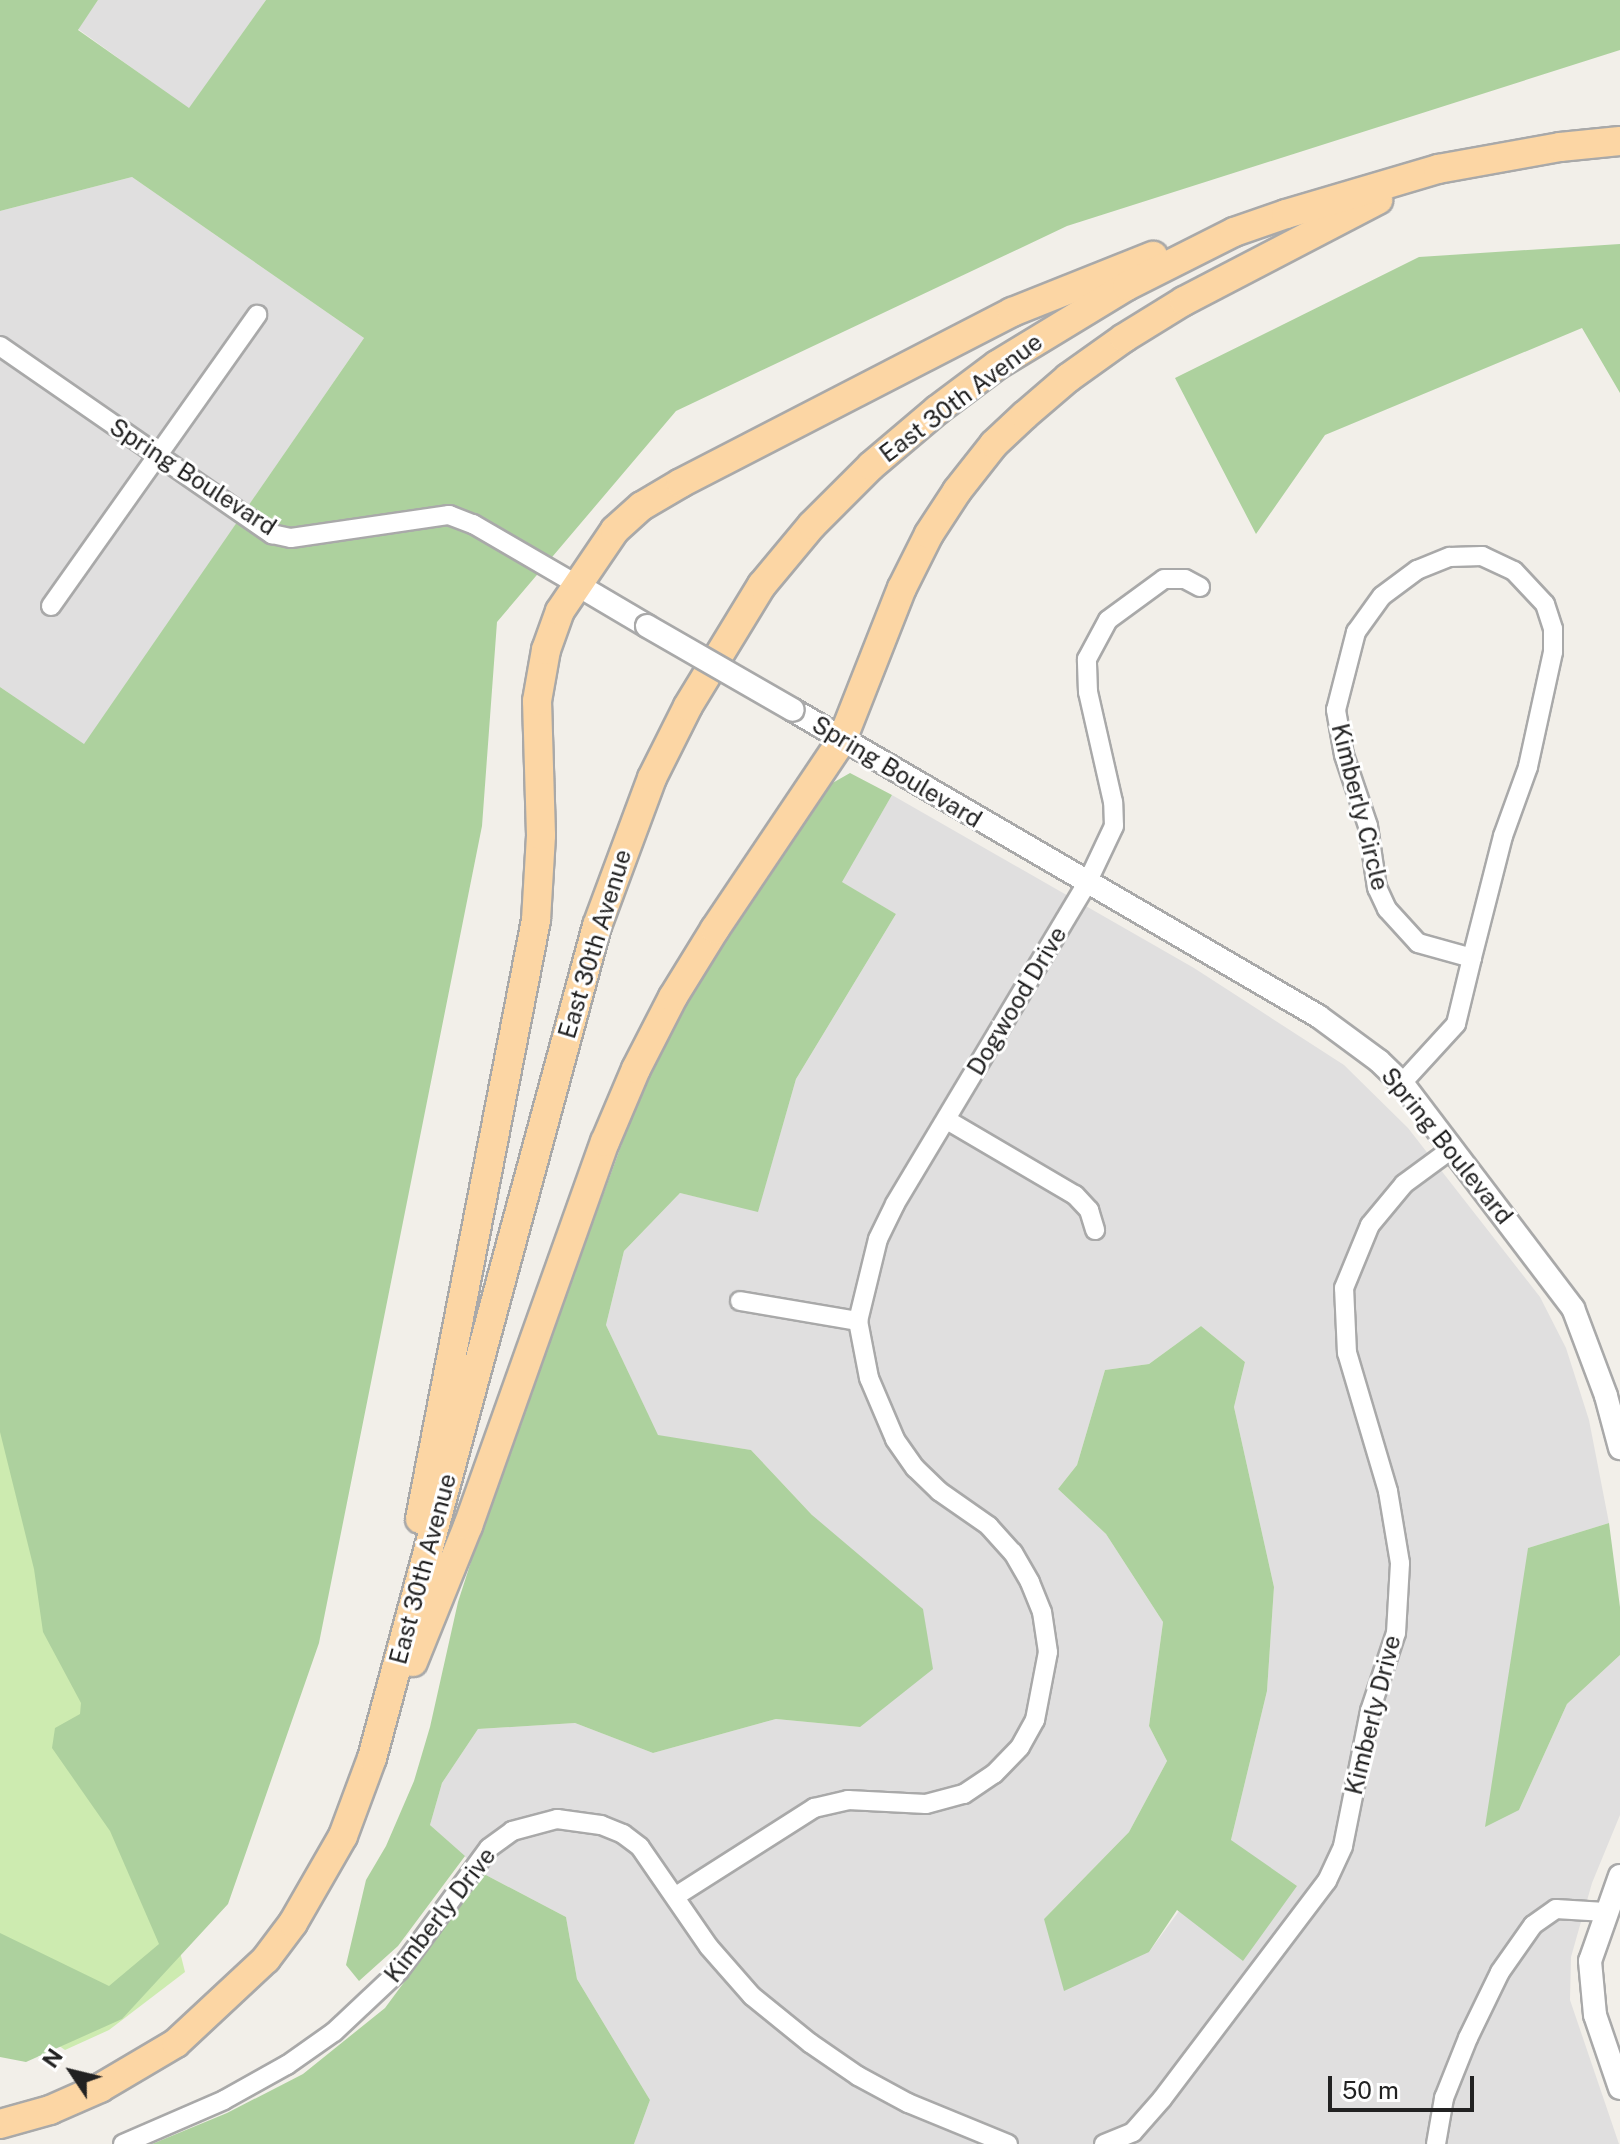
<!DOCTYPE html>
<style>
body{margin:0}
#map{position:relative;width:1620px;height:2144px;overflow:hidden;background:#f2efe9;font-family:"Public Sans",sans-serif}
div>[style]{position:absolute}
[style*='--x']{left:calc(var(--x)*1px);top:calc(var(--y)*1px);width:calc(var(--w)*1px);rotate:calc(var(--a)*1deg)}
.residential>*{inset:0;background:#e0dfdf}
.grass>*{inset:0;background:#cdebb0}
.forest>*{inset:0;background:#add19e}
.roads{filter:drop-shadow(2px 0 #a9a9a9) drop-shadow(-2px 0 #a9a9a9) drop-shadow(0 2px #a9a9a9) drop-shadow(0 -2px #a9a9a9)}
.minor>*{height:18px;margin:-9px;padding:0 9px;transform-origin:9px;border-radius:9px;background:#fff}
.tertiary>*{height:22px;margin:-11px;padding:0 11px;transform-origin:11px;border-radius:11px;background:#fff}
.primary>*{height:28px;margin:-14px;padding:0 14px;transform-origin:14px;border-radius:14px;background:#fcd6a4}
.bridges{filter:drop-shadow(2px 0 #a9a9a9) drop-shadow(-2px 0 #a9a9a9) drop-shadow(0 2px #a9a9a9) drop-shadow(0 -2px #a9a9a9)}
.tertiary-bridge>*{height:22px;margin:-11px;padding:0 11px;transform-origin:11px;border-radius:11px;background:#fff}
span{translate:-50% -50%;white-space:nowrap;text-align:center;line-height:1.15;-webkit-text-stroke:6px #fff;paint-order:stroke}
.street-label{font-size:24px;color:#222}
.north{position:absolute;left:32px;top:2032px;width:80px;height:80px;-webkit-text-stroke:6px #fff;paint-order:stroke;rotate:305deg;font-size:22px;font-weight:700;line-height:32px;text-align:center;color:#222}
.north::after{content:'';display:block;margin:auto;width:28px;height:36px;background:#222;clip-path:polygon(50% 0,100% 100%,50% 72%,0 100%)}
.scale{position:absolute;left:1328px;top:2076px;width:146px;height:36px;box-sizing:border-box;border:4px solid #222;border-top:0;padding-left:10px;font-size:24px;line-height:28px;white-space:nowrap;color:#222;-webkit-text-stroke:6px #fff;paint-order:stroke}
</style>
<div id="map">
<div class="residential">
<div style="clip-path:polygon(98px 0,266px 0,189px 109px,78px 29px)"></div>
<div style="clip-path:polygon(132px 177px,364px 338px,84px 745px,0 687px,0 211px)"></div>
<div style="clip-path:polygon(evenodd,892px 795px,1194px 968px,1344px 1065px,1408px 1128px,1540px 1297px,1566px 1348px,1589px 1420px,1609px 1523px,1528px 1548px,1519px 1810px,1567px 1704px,1620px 1655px,1620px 1815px,1592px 1883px,1571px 1957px,1570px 2000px,1619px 2144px,634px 2144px,650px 2100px,577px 1979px,566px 1917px,484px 1874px,430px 1825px,442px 1783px,478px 1729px,575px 1723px,653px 1753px,776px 1719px,860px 1727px,812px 1515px,751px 1450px,658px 1436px,606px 1325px,624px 1251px,680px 1193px,758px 1211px,796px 1079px,896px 914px,841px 882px,892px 795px,1201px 1326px,1245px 1362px,1234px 1407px,1274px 1587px,1267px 1691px,1231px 1840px,1149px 1952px,1044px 1919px,1129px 1832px,1167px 1761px,1149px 1726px,1163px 1622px,1106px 1534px,1058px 1489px,1077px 1465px,1105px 1370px,1149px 1364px,1201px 1326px)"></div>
</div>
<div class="grass">
<div style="clip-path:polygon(0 1236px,185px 1972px,109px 2030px,65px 2050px,0 2004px)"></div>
</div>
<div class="forest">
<div style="clip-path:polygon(0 0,98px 0,78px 30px,189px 108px,266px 0,1620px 0,1620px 50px,1067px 226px,676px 411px,497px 622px,482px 826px,319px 1643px,228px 1904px,122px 2019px,26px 2062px,0 2057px,0 1933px,109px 1986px,159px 1944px,110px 1831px,52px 1748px,55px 1728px,80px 1714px,81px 1703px,43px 1632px,34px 1569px,0 1432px,0 687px,84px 744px,364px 338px,132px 177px,0 211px)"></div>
<div style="clip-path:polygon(1620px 244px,1620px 393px,1582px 328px,1325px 435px,1256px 534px,1175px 378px,1419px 257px)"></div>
<div style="clip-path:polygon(850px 773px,892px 795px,842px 882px,896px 914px,796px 1079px,758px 1212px,680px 1193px,624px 1251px,606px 1325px,658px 1435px,751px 1450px,812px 1515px,923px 1609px,933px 1669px,860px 1727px,776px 1719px,653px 1753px,575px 1723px,478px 1729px,442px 1783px,430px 1825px,465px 1856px,398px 1946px,359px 1981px,346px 1965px,366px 1880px,386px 1846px,414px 1781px,430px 1727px,458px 1602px,490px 1503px,639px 1097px,683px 1009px,749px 903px,829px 785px)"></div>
<div style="clip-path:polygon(1201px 1326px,1245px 1362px,1234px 1407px,1274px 1587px,1267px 1691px,1231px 1840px,1297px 1886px,1243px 1961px,1177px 1910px,1149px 1952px,1064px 1991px,1044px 1919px,1129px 1832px,1167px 1761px,1149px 1726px,1163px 1622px,1106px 1534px,1058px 1489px,1077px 1465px,1105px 1370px,1149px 1364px)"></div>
<div style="clip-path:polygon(1609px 1523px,1620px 1607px,1620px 1655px,1567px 1704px,1519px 1810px,1485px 1827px,1528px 1548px)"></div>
<div style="clip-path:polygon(484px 1874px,566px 1917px,577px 1979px,650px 2100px,634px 2144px,152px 2144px,227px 2113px,303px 2074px,385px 2008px)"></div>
</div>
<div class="roads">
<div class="minor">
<div style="--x:0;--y:346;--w:331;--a:34.7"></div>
<div style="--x:272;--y:534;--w:19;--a:12"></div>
<div style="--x:291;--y:538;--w:160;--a:-8.3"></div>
<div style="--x:449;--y:515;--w:26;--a:21"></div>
<div style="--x:473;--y:524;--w:119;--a:30.2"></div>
<div style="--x:1482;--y:556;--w:35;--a:25"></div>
<div style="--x:1514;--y:571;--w:45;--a:46.8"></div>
<div style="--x:1545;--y:604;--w:26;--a:72"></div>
<div style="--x:1553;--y:629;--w:23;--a:90"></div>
<div style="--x:1553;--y:652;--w:118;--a:102.3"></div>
<div style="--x:1528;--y:767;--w:73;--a:109.9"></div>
<div style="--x:1503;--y:836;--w:126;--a:104.3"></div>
<div style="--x:1472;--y:958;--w:56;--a:-164.5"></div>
<div style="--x:1418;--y:943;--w:46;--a:-132.4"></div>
<div style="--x:1387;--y:909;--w:23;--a:-115"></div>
<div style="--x:1377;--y:888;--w:63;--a:-98.3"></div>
<div style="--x:1368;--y:826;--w:75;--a:-108.7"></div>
<div style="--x:1344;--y:755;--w:46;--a:-100.1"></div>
<div style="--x:1336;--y:710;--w:81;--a:-75.6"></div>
<div style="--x:1356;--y:632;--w:44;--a:-54.2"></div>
<div style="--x:1382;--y:596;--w:44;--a:-36.6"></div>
<div style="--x:1417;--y:570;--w:35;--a:-22"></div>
<div style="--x:1450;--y:557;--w:32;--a:-2"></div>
<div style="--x:51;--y:606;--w:357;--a:-54.7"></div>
<div style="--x:1402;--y:1083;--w:80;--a:-47.5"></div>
<div style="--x:1456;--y:1024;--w:68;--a:-76.4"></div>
<div style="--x:947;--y:1120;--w:148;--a:30.4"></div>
<div style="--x:1075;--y:1195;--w:21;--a:47"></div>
<div style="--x:1089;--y:1210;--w:21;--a:73"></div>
<div style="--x:740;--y:1301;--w:120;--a:9.6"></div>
<div style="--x:676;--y:1896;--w:164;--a:-32.5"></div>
<div style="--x:814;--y:1808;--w:35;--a:-13"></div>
<div style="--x:848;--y:1800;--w:78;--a:2.9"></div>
<div style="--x:926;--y:1804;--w:39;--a:-15"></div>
<div style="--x:964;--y:1794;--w:36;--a:-34"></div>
<div style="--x:994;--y:1774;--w:37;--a:-46"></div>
<div style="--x:1020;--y:1747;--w:31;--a:-61"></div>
<div style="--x:1035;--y:1720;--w:69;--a:-79.2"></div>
<div style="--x:1048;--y:1652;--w:40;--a:-98.5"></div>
<div style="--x:1042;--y:1612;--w:32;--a:-112"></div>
<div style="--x:1030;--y:1582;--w:34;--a:-120"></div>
<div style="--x:1013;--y:1553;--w:36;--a:-132"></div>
<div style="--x:989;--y:1526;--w:61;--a:-145"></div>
<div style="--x:939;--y:1491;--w:33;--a:-136"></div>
<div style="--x:915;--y:1468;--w:35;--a:-125"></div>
<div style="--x:895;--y:1439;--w:66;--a:-113.1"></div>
<div style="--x:869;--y:1378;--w:58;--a:-100.9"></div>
<div style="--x:858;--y:1321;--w:84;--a:-76.3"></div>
<div style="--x:878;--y:1239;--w:39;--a:-64"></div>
<div style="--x:895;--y:1204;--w:374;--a:-59.1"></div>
<div style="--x:1087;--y:883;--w:63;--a:-64.7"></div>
<div style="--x:1114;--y:826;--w:24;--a:-92"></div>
<div style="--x:1113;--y:802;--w:113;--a:-102.8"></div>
<div style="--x:1088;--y:692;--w:33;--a:-92"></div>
<div style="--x:1087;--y:659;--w:44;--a:-61.7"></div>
<div style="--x:1108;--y:620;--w:69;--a:-36.2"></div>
<div style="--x:1164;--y:579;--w:21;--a:0"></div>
<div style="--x:1185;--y:579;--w:17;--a:28"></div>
<div style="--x:123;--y:2144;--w:110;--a:-23.5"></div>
<div style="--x:224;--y:2100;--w:72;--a:-29.1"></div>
<div style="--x:287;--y:2065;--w:57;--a:-35.1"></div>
<div style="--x:334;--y:2032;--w:89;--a:-43.2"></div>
<div style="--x:399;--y:1971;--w:152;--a:-53.8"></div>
<div style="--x:489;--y:1848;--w:29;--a:-36"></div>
<div style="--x:512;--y:1831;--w:47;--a:-14.9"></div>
<div style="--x:557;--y:1819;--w:44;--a:7.8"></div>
<div style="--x:601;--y:1825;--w:24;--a:22"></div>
<div style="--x:623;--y:1834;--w:21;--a:37"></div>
<div style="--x:640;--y:1847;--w:121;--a:55.4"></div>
<div style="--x:709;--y:1947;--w:65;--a:48.7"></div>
<div style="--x:752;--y:1996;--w:75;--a:39"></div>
<div style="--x:810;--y:2043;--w:58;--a:34.5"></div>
<div style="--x:858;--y:2076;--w:57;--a:28.4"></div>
<div style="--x:908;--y:2103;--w:108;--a:22.3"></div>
<div style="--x:1104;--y:2144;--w:31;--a:-22"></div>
<div style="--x:1133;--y:2132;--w:44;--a:-48.7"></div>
<div style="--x:1162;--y:2099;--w:273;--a:-52.9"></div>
<div style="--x:1327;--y:1881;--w:38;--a:-65"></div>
<div style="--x:1343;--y:1846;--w:138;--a:-78.7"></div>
<div style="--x:1370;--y:1711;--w:82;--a:-71.6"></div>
<div style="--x:1396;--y:1633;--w:70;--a:-86.7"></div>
<div style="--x:1400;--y:1563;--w:73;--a:-99.5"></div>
<div style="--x:1388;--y:1491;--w:144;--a:-106.5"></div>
<div style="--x:1347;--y:1353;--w:65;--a:-92.6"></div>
<div style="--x:1344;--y:1288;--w:68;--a:-67.6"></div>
<div style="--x:1370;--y:1225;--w:53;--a:-50.3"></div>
<div style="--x:1404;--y:1184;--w:61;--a:-36.3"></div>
<div style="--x:1436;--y:2144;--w:47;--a:-80.1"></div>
<div style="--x:1444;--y:2098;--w:65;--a:-68.2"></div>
<div style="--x:1468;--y:2038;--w:73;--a:-64.1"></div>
<div style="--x:1500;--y:1972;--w:57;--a:-54.9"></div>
<div style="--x:1533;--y:1925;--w:28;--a:-35"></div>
<div style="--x:1556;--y:1909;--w:49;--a:3.5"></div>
</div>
<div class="tertiary">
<div style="--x:576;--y:584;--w:82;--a:30.6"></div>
<div style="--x:793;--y:710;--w:608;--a:30.24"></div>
<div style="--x:1318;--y:1016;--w:76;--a:36.4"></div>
<div style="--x:1379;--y:1061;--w:32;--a:44"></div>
<div style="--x:1402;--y:1083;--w:283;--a:52.8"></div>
<div style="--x:1573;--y:1308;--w:94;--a:69.4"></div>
<div style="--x:1606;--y:1396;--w:54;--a:74.9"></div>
<div style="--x:1620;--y:1876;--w:90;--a:109.4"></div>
<div style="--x:1590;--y:1961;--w:54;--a:84.7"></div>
<div style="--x:1595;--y:2015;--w:77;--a:71.1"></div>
</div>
<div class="primary">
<div style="--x:420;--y:1519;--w:610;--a:-79.04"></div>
<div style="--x:536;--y:920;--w:85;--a:-86.6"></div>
<div style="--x:541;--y:835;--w:134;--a:-91.7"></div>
<div style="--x:537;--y:701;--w:52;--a:-80"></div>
<div style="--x:546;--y:650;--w:41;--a:-70.3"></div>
<div style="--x:560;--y:611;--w:98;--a:-55.8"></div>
<div style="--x:615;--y:530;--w:36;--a:-42"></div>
<div style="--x:642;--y:506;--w:45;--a:-30.5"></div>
<div style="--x:681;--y:483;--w:373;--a:-27.3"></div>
<div style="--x:1012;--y:312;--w:152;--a:-21.7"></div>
<div style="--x:413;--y:1662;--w:147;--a:-68"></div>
<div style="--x:468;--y:1526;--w:408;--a:-70.4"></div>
<div style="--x:605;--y:1142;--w:79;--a:-67"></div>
<div style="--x:636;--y:1069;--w:81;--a:-62.8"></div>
<div style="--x:673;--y:997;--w:80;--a:-58.3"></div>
<div style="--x:715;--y:929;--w:228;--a:-56.1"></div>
<div style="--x:842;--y:740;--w:163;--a:-68.5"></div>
<div style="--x:902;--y:588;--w:60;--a:-63.4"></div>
<div style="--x:929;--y:534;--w:51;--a:-56.9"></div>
<div style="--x:957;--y:491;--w:60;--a:-51.8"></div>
<div style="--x:994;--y:444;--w:42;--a:-43.1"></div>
<div style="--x:1025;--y:415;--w:57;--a:-40.7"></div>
<div style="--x:1068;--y:378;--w:69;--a:-35.5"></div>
<div style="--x:1124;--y:338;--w:70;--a:-31.7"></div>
<div style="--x:1184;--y:301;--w:219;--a:-27.5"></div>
<div style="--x:0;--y:2124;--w:52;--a:-15.6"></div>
<div style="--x:50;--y:2110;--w:55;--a:-23.7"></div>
<div style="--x:100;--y:2088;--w:88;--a:-30.6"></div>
<div style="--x:176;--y:2043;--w:123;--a:-43"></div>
<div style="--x:266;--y:1959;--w:45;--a:-53.1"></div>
<div style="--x:293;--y:1923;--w:100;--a:-60.1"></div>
<div style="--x:343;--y:1836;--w:83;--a:-69.6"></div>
<div style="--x:372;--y:1758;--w:862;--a:-74.87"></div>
<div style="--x:597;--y:926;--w:158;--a:-69.6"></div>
<div style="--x:652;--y:778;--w:80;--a:-63.4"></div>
<div style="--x:688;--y:706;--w:142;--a:-58.6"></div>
<div style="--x:762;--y:585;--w:78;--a:-50.2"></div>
<div style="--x:812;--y:525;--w:83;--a:-45"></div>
<div style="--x:871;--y:466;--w:87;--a:-40.3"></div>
<div style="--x:937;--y:410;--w:75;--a:-36.9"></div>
<div style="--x:997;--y:365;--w:152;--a:-31.3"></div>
<div style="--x:1127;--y:286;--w:120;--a:-26.8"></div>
<div style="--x:1234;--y:232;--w:55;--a:-19.1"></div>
<div style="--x:1286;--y:214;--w:159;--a:-16.5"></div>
<div style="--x:1438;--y:169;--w:124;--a:-10.2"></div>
<div style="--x:1560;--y:147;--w:60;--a:-5.7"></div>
</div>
</div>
<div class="bridges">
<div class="tertiary-bridge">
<div style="--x:647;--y:626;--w:168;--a:29.9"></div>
</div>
</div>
<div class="street-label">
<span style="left:961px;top:398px;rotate:-37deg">East 30th Avenue</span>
<span style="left:193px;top:477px;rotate:33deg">Spring Boulevard</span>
<span style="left:897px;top:772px;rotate:31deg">Spring Boulevard</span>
<span style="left:1360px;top:807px;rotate:76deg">Kimberly Circle</span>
<span style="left:595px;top:944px;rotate:-73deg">East 30th Avenue</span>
<span style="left:1017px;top:1001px;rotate:-59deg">Dogwood Drive</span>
<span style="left:1447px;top:1146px;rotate:51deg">Spring Boulevard</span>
<span style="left:423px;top:1569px;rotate:-75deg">East 30th Avenue</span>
<span style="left:1373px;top:1715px;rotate:-76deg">Kimberly Drive</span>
<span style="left:440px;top:1915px;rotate:-52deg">Kimberly Drive</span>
</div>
<div class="north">N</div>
<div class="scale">50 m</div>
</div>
